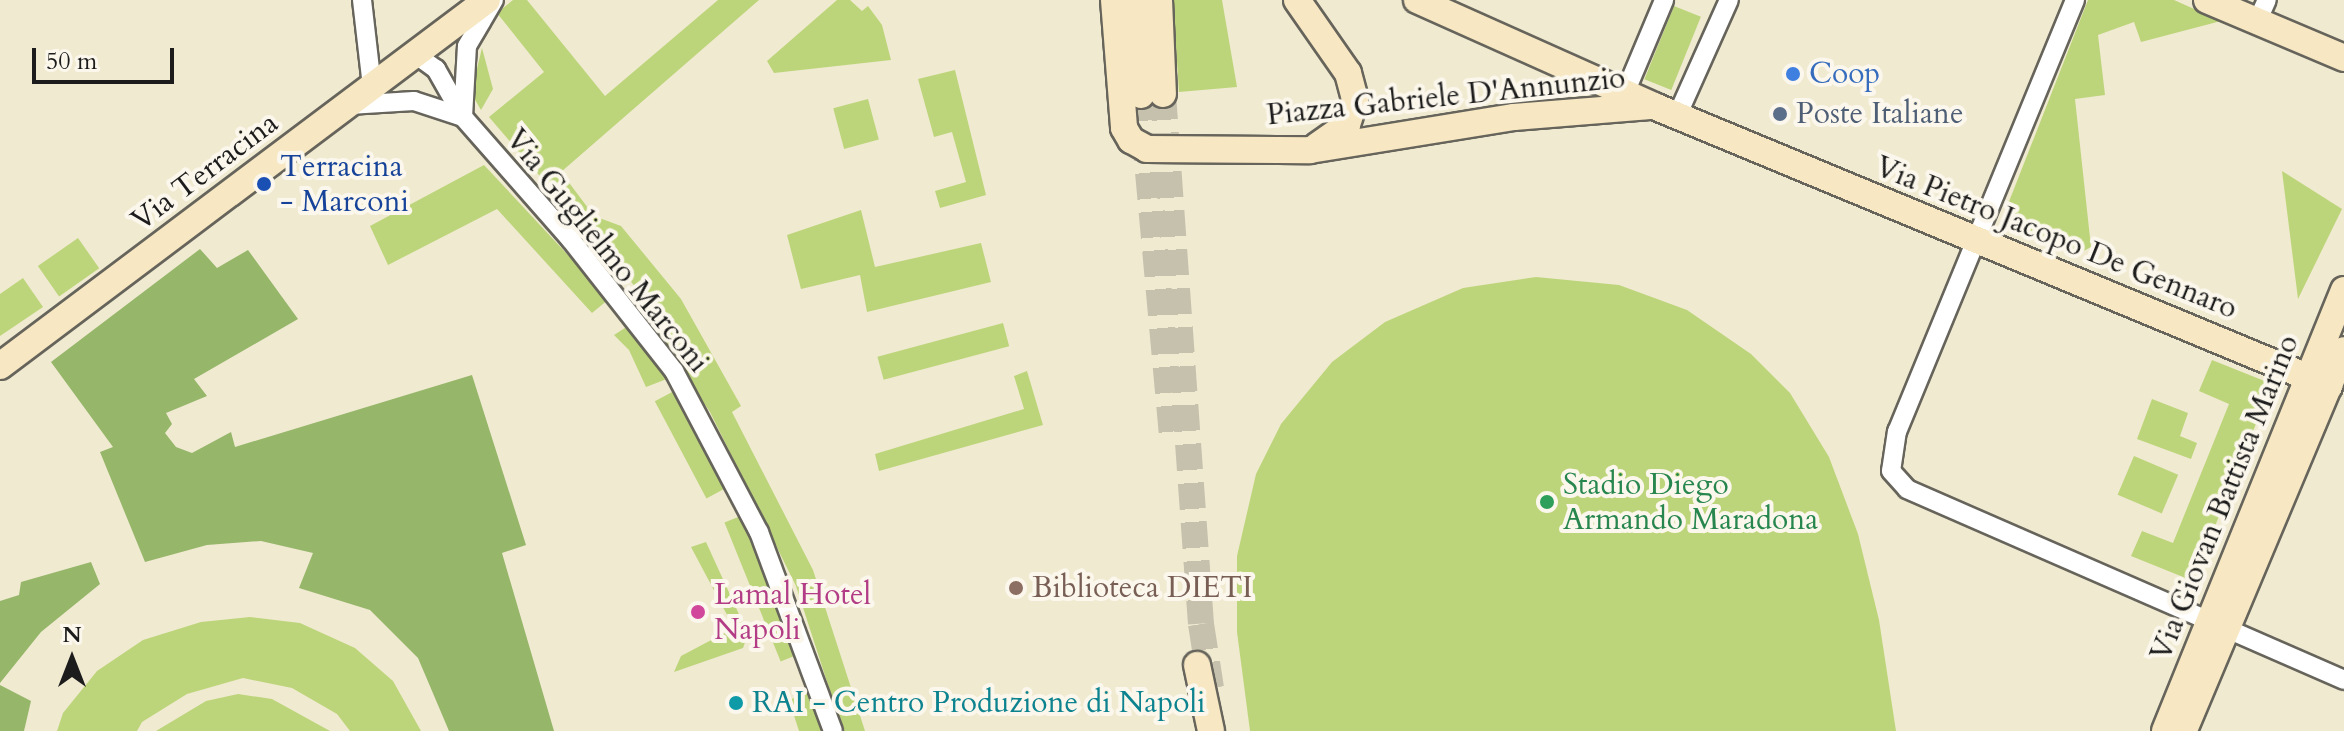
<!DOCTYPE html>
<style>
body{margin:0}
#map{position:relative;width:2344px;height:731px;overflow:hidden;background:#f0ead1;font-family:Cardo,serif}
div>[style]{position:absolute}
[style*='--x']{left:calc(var(--x)*1px);top:calc(var(--y)*1px);width:calc(var(--w)*1px);rotate:calc(var(--a)*1deg)}
.green>*{inset:0;background:#bdd57a;transform-origin:0 0}
.forest>*{inset:0;background:#96b66a}
.secondary-tunnel>*{height:26px;margin-top:-13px;transform-origin:0;background:repeating-linear-gradient(90deg,#c6c1ad 0 26px,transparent 0 39px)}
.roads{filter:drop-shadow(2px 0 #66645b) drop-shadow(-2px 0 #66645b) drop-shadow(0 2px #66645b) drop-shadow(0 -2px #66645b)}
.street>*{height:18px;margin:-9px;padding:0 9px;transform-origin:9px;border-radius:9px;background:#fff}
.secondary>*{height:26px;margin:-13px;padding:0 13px;transform-origin:13px;border-radius:13px;background:#f7e8c3}
.dots>*{width:22px;height:22px;translate:-50% -50%;box-sizing:border-box;border:4px solid #fbf7ec;border-radius:50%}
span{translate:-50% -50%;white-space:nowrap;text-align:center;line-height:1.15;-webkit-text-stroke:8px #fbf7ec;paint-order:stroke}
.shop-label{font-size:30px;color:#366cbe}
.left{translate:0 -50%;text-align:left}
.street-label{font-size:30px;color:#1c1c1c}
.service-label{font-size:30px;color:#4e5e75}
.transit-label{font-size:30px;color:#164399}
.leisure-label{font-size:30px;color:#27864d}
.education-label{font-size:30px;color:#785e54}
.hotel-label{font-size:30px;color:#b23c85}
.culture-label{font-size:30px;color:#0d838f}
.north{position:absolute;left:32px;top:619px;width:80px;height:80px;-webkit-text-stroke:6px #fbf7ec;paint-order:stroke;rotate:0deg;font-size:22px;font-weight:700;line-height:32px;text-align:center;color:#1c1c1c}
.north::after{content:'';display:block;margin:auto;width:28px;height:36px;background:#1c1c1c;clip-path:polygon(50% 0,100% 100%,50% 72%,0 100%)}
.scale{position:absolute;left:32px;top:48px;width:142px;height:36px;box-sizing:border-box;border:4px solid #1c1c1c;border-top:0;padding-left:10px;font-size:24px;line-height:28px;white-space:nowrap;color:#1c1c1c;-webkit-text-stroke:6px #fbf7ec;paint-order:stroke}
</style>
<div id="map">
<div class="green">
<div style="clip-path:polygon(513px 0,527px 0,605px 96px,718px 0,759px 0,561px 172px,594px 216px,621px 226px,681px 299px,741px 406px,732px 412px,813px 570px,865px 731px,843px 731px,796px 586px,710px 412px,632px 298px,638px 290px,489px 117px,544px 72px,497px 13px)"></div>
<div style="clip-path:polygon(837px 0,850px 0,862px 11px,868px 6px,882px 25px,891px 60px,774px 73px,767px 61px)"></div>
<div style="clip-path:polygon(1173px 0,1222px 0,1237px 87px,1179px 92px)"></div>
<div style="clip-path:polygon(2088px 0,2174px 0,2221px 21px,2141px 42px,2134px 22px,2098px 35px,2105px 95px,2075px 99px,2091px 247px,2078px 254px,2001px 222px)"></div>
<div style="left:1674px;top:6px;width:29px;height:79px;rotate:22deg"></div>
<div style="clip-path:polygon(482px 48px,493px 89px,481px 110px,471px 93px)"></div>
<div style="clip-path:polygon(955px 70px,986px 195px,940px 208px,935px 191px,966px 182px,952px 132px,934px 137px,918px 79px)"></div>
<div style="left:868px;top:99px;width:42px;height:36px;rotate:75deg"></div>
<div style="clip-path:polygon(484px 165px,609px 299px,592px 313px,497px 209px,388px 265px,370px 226px)"></div>
<div style="clip-path:polygon(2282px 171px,2342px 209px,2298px 299px)"></div>
<div style="clip-path:polygon(861px 210px,875px 267px,981px 243px,991px 282px,867px 312px,860px 275px,801px 289px,787px 235px)"></div>
<div style="left:78px;top:238px;width:37px;height:49px;rotate:55deg"></div>
<div style="clip-path:polygon(1536px 277px,1619px 285px,1687px 310px,1751px 354px,1790px 393px,1829px 457px,1858px 534px,1879px 620px,1896px 731px,1250px 731px,1237px 632px,1237px 556px,1256px 474px,1281px 424px,1332px 362px,1385px 322px,1463px 288px)"></div>
<div style="clip-path:polygon(23px 278px,43px 307px,0 336px,0 294px)"></div>
<div style="left:1003px;top:323px;width:24px;height:130px;rotate:75deg"></div>
<div style="clip-path:polygon(628px 326px,672px 377px,646px 387px,629px 350px,614px 335px)"></div>
<div style="clip-path:polygon(2212px 360px,2272px 384px,2193px 581px,2131px 556px,2142px 531px,2173px 543px,2229px 404px,2199px 391px)"></div>
<div style="clip-path:polygon(1027px 371px,1043px 425px,879px 471px,875px 454px,1024px 409px,1014px 376px)"></div>
<div style="left:676px;top:390px;width:110px;height:24px;rotate:62deg"></div>
<div style="clip-path:polygon(2152px 399px,2188px 413px,2180px 436px,2197px 443px,2191px 459px,2137px 439px)"></div>
<div style="left:2134px;top:456px;width:48px;height:42px;rotate:23deg"></div>
<div style="left:743px;top:515px;width:150px;height:20px;rotate:68deg"></div>
<div style="clip-path:polygon(706px 542px,748px 634px,743px 648px,674px 672px,681px 656px,734px 628px,691px 547px)"></div>
<div style="clip-path:polygon(250px 617px,300px 623px,355px 648px,393px 681px,421px 731px,350px 731px,337px 714px,292px 688px,243px 678px,187px 694px,142px 722px,137px 731px,57px 731px,63px 713px,97px 671px,143px 640px,201px 622px)"></div>
<div style="clip-path:polygon(812px 691px,824px 731px,799px 731px,789px 700px)"></div>
<div style="clip-path:polygon(238px 694px,272px 699px,330px 731px,156px 731px,206px 701px)"></div>
</div>
<div class="forest">
<div style="clip-path:polygon(200px 249px,217px 268px,248px 250px,298px 319px,194px 379px,207px 396px,166px 413px,172px 424px,165px 433px,176px 447px,192px 453px,231px 432px,235px 447px,472px 375px,526px 545px,502px 553px,554px 731px,449px 731px,418px 658px,370px 610px,299px 588px,313px 553px,261px 541px,207px 545px,145px 562px,100px 452px,113px 447px,51px 362px)"></div>
<div style="clip-path:polygon(91px 562px,100px 584px,41px 632px,0 683px,0 601px,19px 595px,21px 582px)"></div>
<div style="clip-path:polygon(0 685px,31px 701px,24px 731px,0 731px)"></div>
</div>
<div class="secondary-tunnel">
<div style="--x:1163;--y:94;--w:531;--a:85.9"></div>
<div style="--x:1201;--y:624;--w:65;--a:81.1"></div>
<div style="--x:1141;--y:95;--w:344;--a:84.8"></div>
</div>
<div class="roads">
<div class="street">
<div style="--x:362;--y:0;--w:87;--a:83.4"></div>
<div style="--x:2075;--y:0;--w:466;--a:112.4"></div>
<div style="--x:1897;--y:431;--w:40;--a:98.5"></div>
<div style="--x:1891;--y:471;--w:24;--a:48"></div>
<div style="--x:1907;--y:489;--w:477;--a:23.6"></div>
<div style="--x:2257;--y:22;--w:24;--a:-66"></div>
<div style="--x:415;--y:54;--w:26;--a:36"></div>
<div style="--x:436;--y:69;--w:55;--a:60.6"></div>
<div style="--x:463;--y:117;--w:164;--a:48.7"></div>
<div style="--x:571;--y:240;--w:167;--a:51.8"></div>
<div style="--x:674;--y:371;--w:182;--a:62.2"></div>
<div style="--x:759;--y:532;--w:212;--a:69.6"></div>
<div style="--x:1625;--y:93;--w:101;--a:-67.2"></div>
<div style="--x:349;--y:105;--w:65;--a:-3.5"></div>
<div style="--x:414;--y:101;--w:52;--a:18.1"></div>
<div style="--x:1677;--y:116;--w:127;--a:-65.9"></div>
<div style="--x:463;--y:117;--w:71;--a:-86.8"></div>
<div style="--x:467;--y:46;--w:53;--a:-59.6"></div>
</div>
<div class="secondary">
<div style="--x:1114;--y:0;--w:128;--a:85.5"></div>
<div style="--x:1124;--y:128;--w:14;--a:60"></div>
<div style="--x:1131;--y:140;--w:18;--a:29"></div>
<div style="--x:1147;--y:149;--w:163;--a:0.4"></div>
<div style="--x:1310;--y:150;--w:207;--a:-9.2"></div>
<div style="--x:1514;--y:117;--w:136;--a:-4.6"></div>
<div style="--x:1137;--y:0;--w:95;--a:87.6"></div>
<div style="--x:1159;--y:0;--w:94;--a:87.6"></div>
<div style="--x:1297;--y:0;--w:89;--a:55.1"></div>
<div style="--x:1348;--y:73;--w:28;--a:75"></div>
<div style="--x:1355;--y:100;--w:26;--a:108"></div>
<div style="--x:1347;--y:125;--w:37;--a:145"></div>
<div style="--x:1417;--y:0;--w:260;--a:24.1"></div>
<div style="--x:1654;--y:106;--w:731;--a:22.53"></div>
<div style="--x:2207;--y:0;--w:149;--a:22.9"></div>
<div style="--x:0;--y:366;--w:609;--a:-36.93"></div>
<div style="--x:1197;--y:665;--w:67;--a:78"></div>
<div style="--x:2184;--y:730;--w:412;--a:-67.2"></div>
<div style="--x:2165;--y:731;--w:476;--a:-67.9"></div>
</div>
</div>
<div class="dots">
<div style="left:1793px;top:74px;background:#3f7fe0"></div>
<div style="left:1780px;top:114px;background:#5c6f8a"></div>
<div style="left:264px;top:184px;background:#1a4fb4"></div>
<div style="left:1547px;top:502px;background:#2e9e5b"></div>
<div style="left:1016px;top:588px;background:#8d6e63"></div>
<div style="left:698px;top:612px;background:#d1479c"></div>
<div style="left:736px;top:703px;background:#0f9aa8"></div>
</div>
<div class="shop-label">
<span class="left" style="left:1809px;top:74px">Coop</span>
</div>
<div class="street-label">
<span style="left:1446px;top:97px;rotate:-6deg">Piazza Gabriele D'Annunzio</span>
<span style="left:205px;top:172px;rotate:-37deg">Via Terracina</span>
<span style="left:2056px;top:238px;rotate:22deg">Via Pietro Jacopo De Gennaro</span>
<span style="left:607px;top:251px;rotate:51deg">Via Guglielmo Marconi</span>
<span style="left:2225px;top:498px;rotate:-68deg">Via Giovan Battista Marino</span>
</div>
<div class="service-label">
<span class="left" style="left:1796px;top:114px">Poste Italiane</span>
</div>
<div class="transit-label">
<span class="left" style="left:280px;top:184px">Terracina<br>- Marconi</span>
</div>
<div class="leisure-label">
<span class="left" style="left:1563px;top:502px">Stadio Diego<br>Armando Maradona</span>
</div>
<div class="education-label">
<span class="left" style="left:1032px;top:588px">Biblioteca DIETI</span>
</div>
<div class="hotel-label">
<span class="left" style="left:714px;top:612px">Lamal Hotel<br>Napoli</span>
</div>
<div class="culture-label">
<span class="left" style="left:752px;top:703px">RAI - Centro Produzione di Napoli</span>
</div>
<div class="north">N</div>
<div class="scale">50 m</div>
</div>
